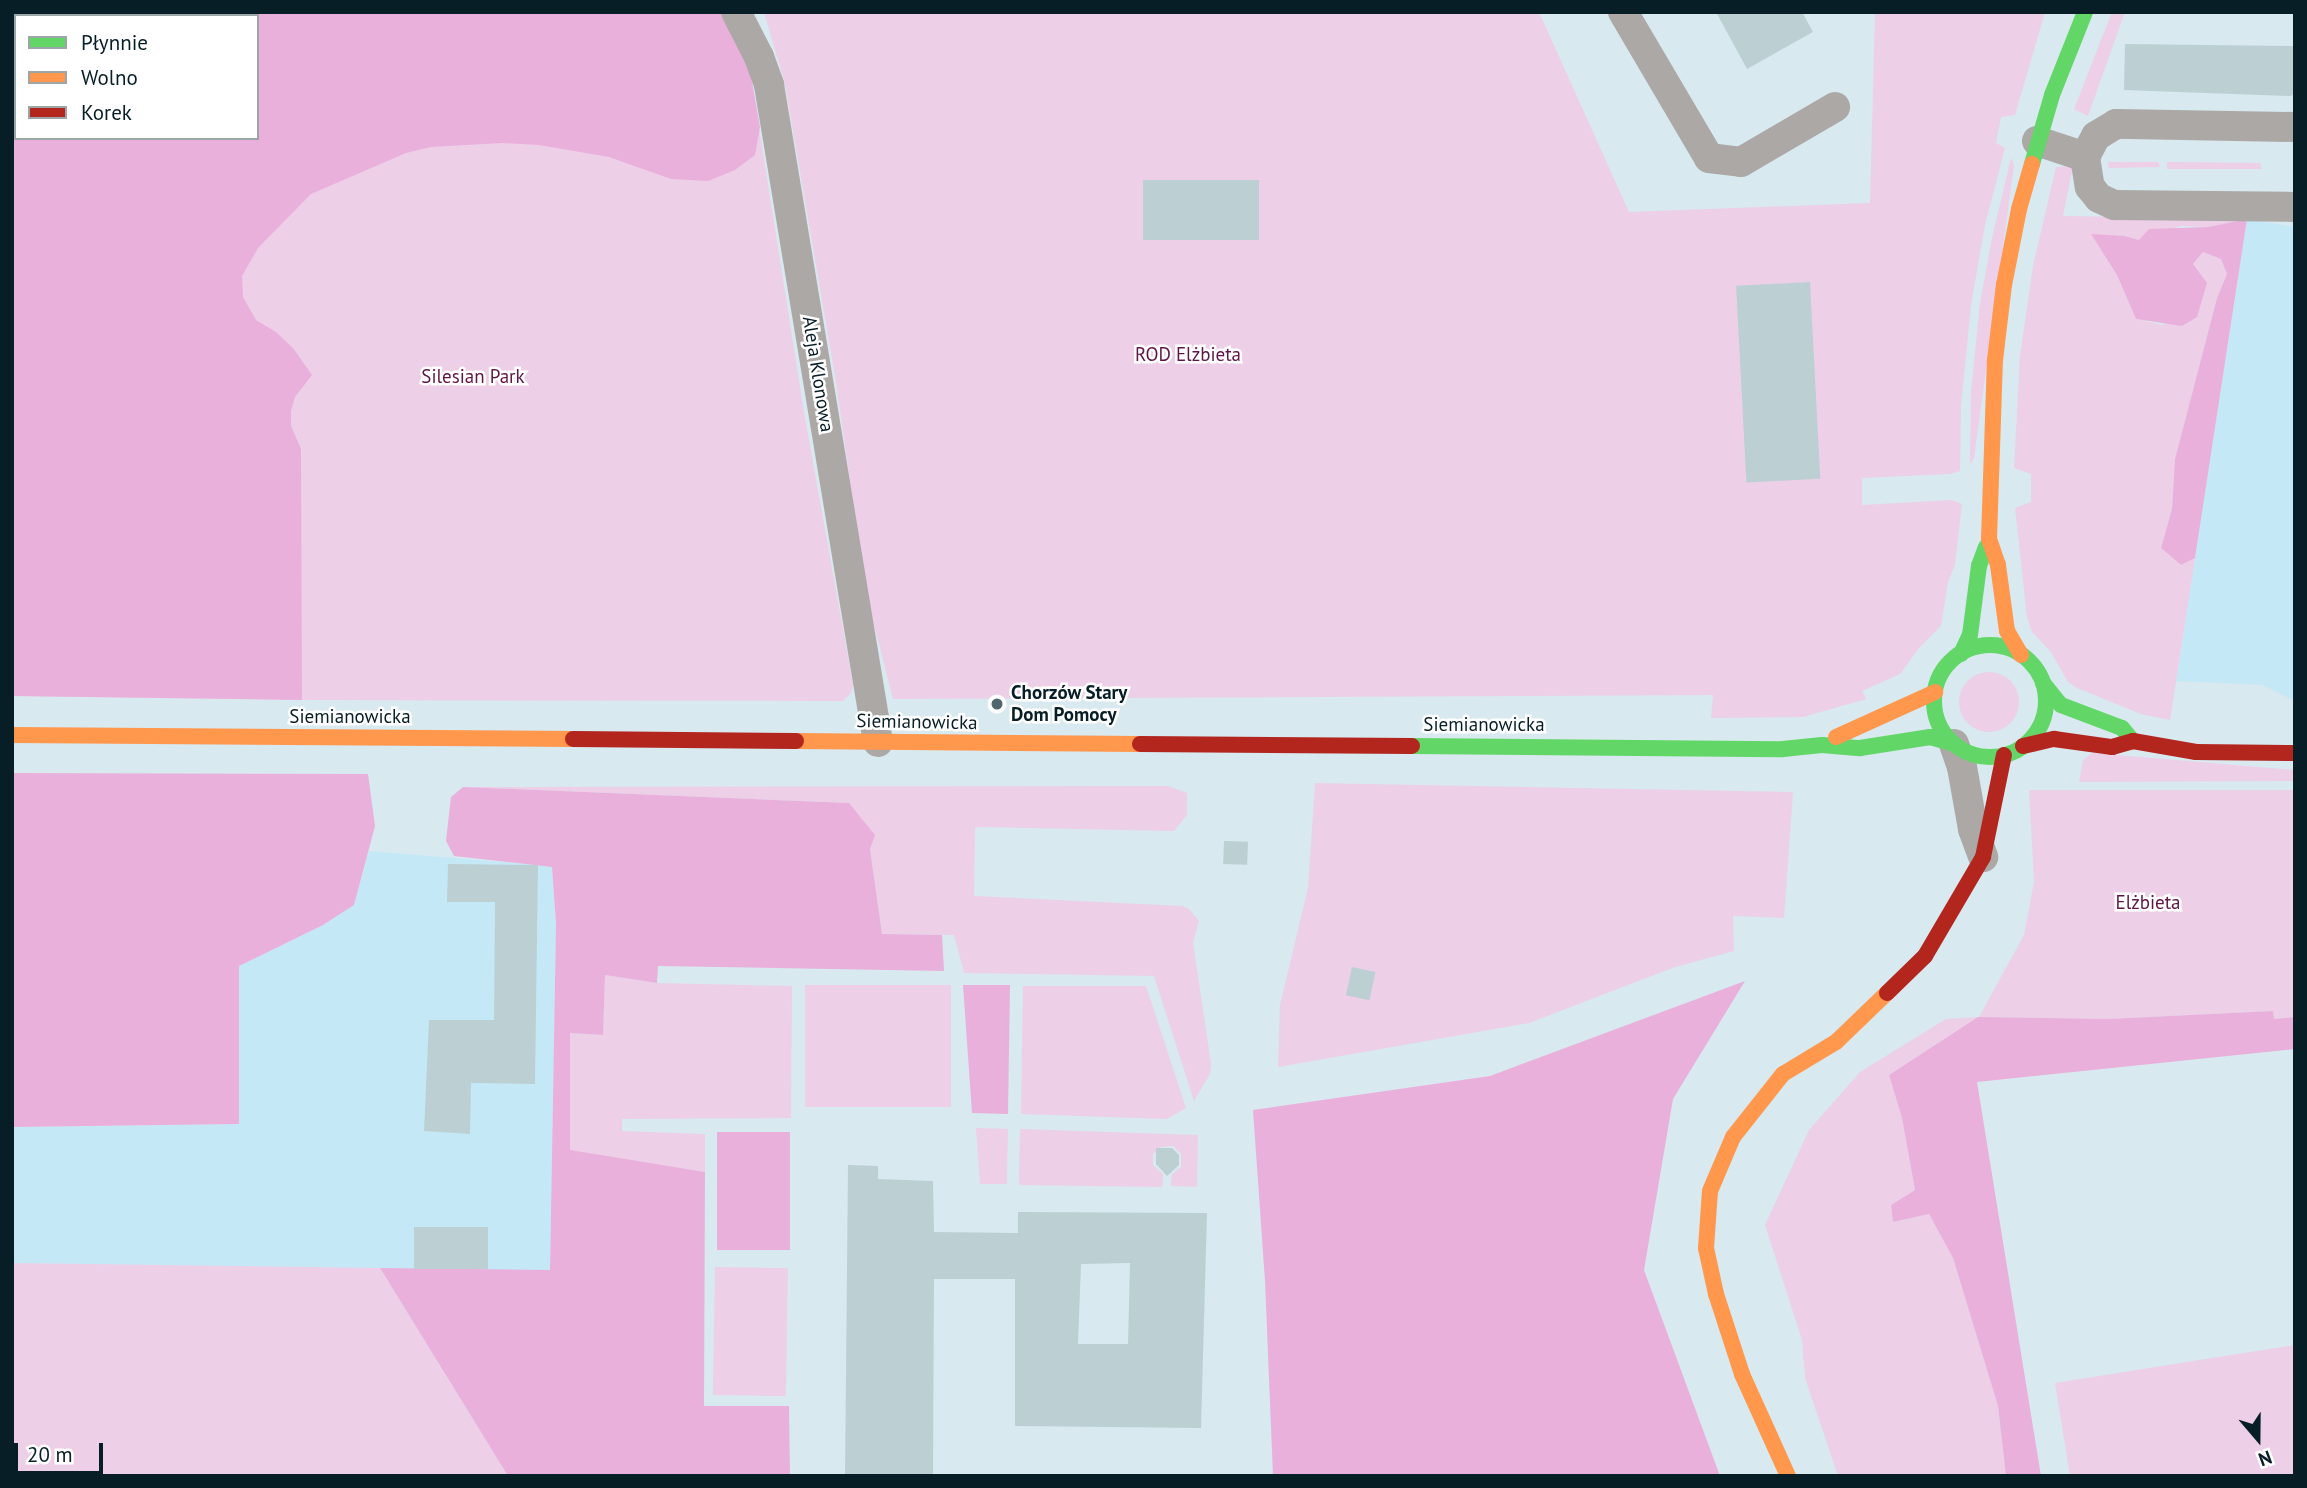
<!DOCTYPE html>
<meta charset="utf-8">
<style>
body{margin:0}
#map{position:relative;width:2307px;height:1488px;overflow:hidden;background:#d8e9f0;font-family:"PT Sans",sans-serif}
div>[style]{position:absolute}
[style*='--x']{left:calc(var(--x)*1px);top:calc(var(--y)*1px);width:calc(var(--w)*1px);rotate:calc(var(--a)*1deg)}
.built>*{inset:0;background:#c5e8f7}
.green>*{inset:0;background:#edcfe8;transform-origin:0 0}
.round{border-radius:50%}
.forest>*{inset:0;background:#eab0dc;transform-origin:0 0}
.building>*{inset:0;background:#bcd0d4;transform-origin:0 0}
.street>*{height:30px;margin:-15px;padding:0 15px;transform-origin:15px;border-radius:15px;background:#aca8a6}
.fast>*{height:16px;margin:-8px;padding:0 8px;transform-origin:8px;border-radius:8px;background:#63d668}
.fast>.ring{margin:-8px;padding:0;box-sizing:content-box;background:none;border:16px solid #63d668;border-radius:50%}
.slow>*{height:16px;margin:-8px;padding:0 8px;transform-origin:8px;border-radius:8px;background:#ff974d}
.jam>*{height:16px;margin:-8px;padding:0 8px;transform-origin:8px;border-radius:8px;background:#b3261e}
.dots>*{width:19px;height:19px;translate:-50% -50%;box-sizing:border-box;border:4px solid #fff;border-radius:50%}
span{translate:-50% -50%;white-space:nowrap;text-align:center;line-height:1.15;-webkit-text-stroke:5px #fff;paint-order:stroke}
.park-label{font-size:19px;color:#5e1547}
.street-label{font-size:19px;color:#081e26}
.poi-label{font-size:19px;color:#081e26;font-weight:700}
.left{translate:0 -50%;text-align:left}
.frame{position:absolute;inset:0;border:14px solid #081e26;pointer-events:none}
.legend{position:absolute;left:14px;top:14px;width:245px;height:126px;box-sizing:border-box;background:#fff;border:2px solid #9ca5a8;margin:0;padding:9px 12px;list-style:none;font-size:21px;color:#081e26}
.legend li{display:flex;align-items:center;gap:14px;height:35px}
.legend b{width:35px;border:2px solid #9ca5a8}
.north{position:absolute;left:2223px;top:1404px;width:70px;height:70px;-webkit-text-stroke:5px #fff;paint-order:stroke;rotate:160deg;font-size:19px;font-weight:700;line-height:28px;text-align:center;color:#081e26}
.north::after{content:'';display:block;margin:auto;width:24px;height:32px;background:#081e26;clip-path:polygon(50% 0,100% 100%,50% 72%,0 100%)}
.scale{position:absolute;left:14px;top:1443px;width:89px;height:32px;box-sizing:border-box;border:4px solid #081e26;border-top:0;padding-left:9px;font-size:21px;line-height:24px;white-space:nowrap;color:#081e26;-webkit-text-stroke:5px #fff;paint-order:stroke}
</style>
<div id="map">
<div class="built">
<div style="clip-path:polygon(2247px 219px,2295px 227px,2295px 701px,2262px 685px,2176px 681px)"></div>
<div style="clip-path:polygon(369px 851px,552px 866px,556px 924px,550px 1271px,12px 1263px,12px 1127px,239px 1124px,239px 966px,323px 925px,354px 905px)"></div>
</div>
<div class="green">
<div style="clip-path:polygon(evenodd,12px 12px,724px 12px,749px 64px,804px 412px,853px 685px,851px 693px,843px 701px,302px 700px,12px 696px,12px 12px,16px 16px,257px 16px,257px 138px,16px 138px,16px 16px)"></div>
<div style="clip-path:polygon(764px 12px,1539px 12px,1629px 212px,1870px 203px,1875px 12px,2045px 12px,2015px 115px,2001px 117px,1996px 143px,2005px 148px,1985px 225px,1971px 305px,1961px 406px,1960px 471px,1950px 474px,1862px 478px,1862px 505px,1952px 500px,1962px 504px,1955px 565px,1948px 582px,1941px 626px,1919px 648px,1900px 674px,1862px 691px,1866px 699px,1803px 717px,1711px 718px,1713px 695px,893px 699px,866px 593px,836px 382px,785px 84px)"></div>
<div style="clip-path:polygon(2112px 12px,2125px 12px,2088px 116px,2074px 109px)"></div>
<div style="clip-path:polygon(2011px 158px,2014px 165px,1974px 458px,1970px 464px,1971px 392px,1980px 303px,1992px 238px)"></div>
<div style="clip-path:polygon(2108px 162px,2158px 162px,2160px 167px,2109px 168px)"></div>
<div style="clip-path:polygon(2167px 162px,2260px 163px,2262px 169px,2167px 169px)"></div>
<div style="clip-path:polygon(2073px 166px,2063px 216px,2247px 219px,2208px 227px,2181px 226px,2139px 240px,2125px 236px,2092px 235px,2117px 275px,2136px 319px,2163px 325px,2201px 300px,2206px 283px,2193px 264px,2203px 252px,2221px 259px,2227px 274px,2217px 298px,2175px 459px,2172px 509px,2161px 548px,2181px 565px,2195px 558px,2170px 720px,2141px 714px,2077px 688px,2068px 682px,2051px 652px,2032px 632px,2027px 617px,2015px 508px,2031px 502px,2031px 474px,2014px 468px,2020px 356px,2033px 266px,2056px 167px)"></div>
<div class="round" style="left:1959px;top:672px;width:60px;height:60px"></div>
<div style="clip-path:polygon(2092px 753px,2295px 770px,2295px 781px,2079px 782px,2083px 760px)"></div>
<div style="clip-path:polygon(1315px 783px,1793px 792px,1784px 918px,1733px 916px,1734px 951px,1675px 967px,1529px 1023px,1278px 1067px,1280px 1005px,1308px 888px)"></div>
<div style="clip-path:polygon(1168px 786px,1187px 793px,1187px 815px,1174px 831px,975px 827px,974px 896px,1183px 906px,1189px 909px,1199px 921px,1193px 942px,1211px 1064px,1210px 1074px,1194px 1101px,1154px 976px,964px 973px,954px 935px,882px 934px,870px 849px,849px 803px,463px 787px)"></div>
<div style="clip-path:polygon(2029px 790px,2295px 790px,2295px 1017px,2274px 1019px,2273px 1011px,2107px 1019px,1978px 1017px,1889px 1075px,1902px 1118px,1915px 1190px,1891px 1205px,1893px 1222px,1929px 1214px,1953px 1258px,1998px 1406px,2006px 1476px,1838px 1476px,1805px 1378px,1802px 1340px,1765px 1225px,1809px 1130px,1860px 1072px,1946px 1019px,1979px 1017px,2024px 935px,2034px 882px)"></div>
<div style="clip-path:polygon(605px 975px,657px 983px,792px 986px,791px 1118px,622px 1119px,622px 1131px,705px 1134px,705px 1172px,570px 1151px,570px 1033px,603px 1035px)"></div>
<div style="left:805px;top:985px;width:146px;height:122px"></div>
<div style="clip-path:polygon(1023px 986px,1146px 986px,1186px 1108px,1167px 1119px,1021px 1114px)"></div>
<div style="clip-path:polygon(976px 1128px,1008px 1129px,1007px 1184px,980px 1184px)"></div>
<div style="clip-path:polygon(1020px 1129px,1198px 1135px,1197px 1187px,1171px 1186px,1172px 1174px,1181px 1167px,1181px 1154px,1173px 1146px,1161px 1147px,1153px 1154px,1153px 1165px,1163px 1174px,1162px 1187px,1019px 1185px)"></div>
<div style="clip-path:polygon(12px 1263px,380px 1268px,508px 1476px,12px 1476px)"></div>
<div style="left:715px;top:1267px;width:73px;height:128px;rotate:1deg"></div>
<div style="clip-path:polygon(2295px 1345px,2295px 1476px,2070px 1476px,2055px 1383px)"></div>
</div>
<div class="forest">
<div style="clip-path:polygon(evenodd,12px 12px,724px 12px,749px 64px,760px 127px,755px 155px,735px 170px,708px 181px,671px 179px,609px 157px,539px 145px,502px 143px,431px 147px,406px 153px,311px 194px,258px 248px,242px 276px,243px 297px,256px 320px,276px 332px,293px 348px,312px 375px,295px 397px,291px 411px,291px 426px,301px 449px,302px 700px,12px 696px,12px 12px,16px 16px,257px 16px,257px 138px,16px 138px,16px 16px)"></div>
<div style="clip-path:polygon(2247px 219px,2195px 558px,2181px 565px,2161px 548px,2172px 509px,2175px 459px,2217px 298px,2227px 274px,2221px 259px,2203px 252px,2193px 264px,2207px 283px,2197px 317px,2182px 326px,2136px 319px,2117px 275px,2091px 234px,2125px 236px,2139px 240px,2149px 229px,2208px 227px)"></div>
<div style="clip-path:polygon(12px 773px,368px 774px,375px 826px,354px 905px,323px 925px,239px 966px,239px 1124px,12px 1127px)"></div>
<div style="clip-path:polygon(463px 787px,849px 803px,875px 835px,870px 849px,882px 934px,942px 935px,944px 971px,658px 966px,657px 983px,605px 975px,603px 1035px,570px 1033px,570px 1150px,705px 1172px,704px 1406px,789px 1406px,790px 1476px,508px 1476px,380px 1268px,550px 1270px,556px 924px,552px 867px,454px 856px,446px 841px,451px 797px)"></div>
<div style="clip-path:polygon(1745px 981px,1673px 1099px,1644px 1270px,1720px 1476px,1273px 1476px,1265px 1281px,1253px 1110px,1490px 1076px)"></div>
<div style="clip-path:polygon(963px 985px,1010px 985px,1008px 1114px,972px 1113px)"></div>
<div style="clip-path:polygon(2273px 1011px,2274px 1019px,2295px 1017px,2295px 1049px,1977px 1082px,2041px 1476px,2006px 1476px,1998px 1406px,1953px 1258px,1929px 1214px,1893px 1222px,1891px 1205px,1915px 1190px,1902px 1118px,1889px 1075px,1978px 1017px,2107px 1019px)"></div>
<div style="left:717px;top:1132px;width:73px;height:118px"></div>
</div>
<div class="building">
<div style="clip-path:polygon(1716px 12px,1802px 12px,1813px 32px,1747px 69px)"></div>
<div style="clip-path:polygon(2125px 44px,2295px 46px,2295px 93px,2291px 96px,2124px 90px)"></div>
<div style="left:1143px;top:180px;width:116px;height:60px"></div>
<div style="left:1810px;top:282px;width:197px;height:74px;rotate:87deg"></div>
<div style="left:1224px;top:841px;width:24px;height:23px;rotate:2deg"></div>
<div style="clip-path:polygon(448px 864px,538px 865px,535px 1084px,471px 1083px,470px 1134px,424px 1131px,429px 1020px,494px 1020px,495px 902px,447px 902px)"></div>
<div style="left:1352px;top:967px;width:24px;height:29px;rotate:12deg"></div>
<div style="clip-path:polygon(1156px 1148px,1172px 1148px,1179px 1155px,1179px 1165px,1167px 1176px,1156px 1164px)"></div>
<div style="clip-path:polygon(evenodd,848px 1165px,878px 1166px,878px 1179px,933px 1181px,934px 1232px,1018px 1233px,1018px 1212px,1207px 1213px,1201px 1428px,1015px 1426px,1015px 1279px,934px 1279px,933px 1476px,845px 1476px,848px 1165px,1130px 1263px,1128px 1344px,1078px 1344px,1081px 1264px,1130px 1263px)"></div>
<div style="left:414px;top:1227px;width:74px;height:42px"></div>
</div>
<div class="street">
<div style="--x:736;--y:12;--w:51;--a:62.9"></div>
<div style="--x:759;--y:57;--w:30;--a:70"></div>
<div style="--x:769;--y:85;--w:666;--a:80.58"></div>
<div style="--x:1623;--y:12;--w:169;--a:59.5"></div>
<div style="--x:1709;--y:158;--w:32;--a:7"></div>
<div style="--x:1741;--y:162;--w:109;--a:-30.3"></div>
<div style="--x:2295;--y:127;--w:179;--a:-179"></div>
<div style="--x:2116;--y:124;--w:23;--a:149"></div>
<div style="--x:2096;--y:136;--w:24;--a:118"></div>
<div style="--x:2085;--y:157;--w:30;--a:81"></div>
<div style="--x:2090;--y:187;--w:14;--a:51"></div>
<div style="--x:2099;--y:198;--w:17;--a:25"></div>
<div style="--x:2114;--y:205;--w:181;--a:0.6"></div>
<div style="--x:2037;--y:141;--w:51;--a:18.4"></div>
<div style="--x:1954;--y:744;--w:24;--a:71"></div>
<div style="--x:1962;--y:767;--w:63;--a:79.9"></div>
<div style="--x:1973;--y:829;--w:30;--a:70"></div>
</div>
<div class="fast">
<div style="--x:2032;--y:164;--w:72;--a:-73.8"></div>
<div style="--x:2052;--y:95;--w:89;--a:-68.3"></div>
<div class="ring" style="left:1934px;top:645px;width:96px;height:96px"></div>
<div style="--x:1961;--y:654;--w:21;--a:-65"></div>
<div style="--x:1970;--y:635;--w:70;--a:-82.6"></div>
<div style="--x:1979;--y:566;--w:20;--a:-70"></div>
<div style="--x:2043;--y:683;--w:28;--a:51"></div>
<div style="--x:2061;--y:705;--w:65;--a:20.7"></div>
<div style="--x:2122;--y:728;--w:17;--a:50"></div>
<div style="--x:1412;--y:746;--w:371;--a:0.5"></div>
<div style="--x:1783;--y:749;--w:39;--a:-6"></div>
<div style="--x:1822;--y:745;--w:38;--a:5"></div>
<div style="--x:1860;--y:748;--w:71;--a:-8.9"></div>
<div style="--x:1930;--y:737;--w:25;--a:16"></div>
</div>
<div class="slow">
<div style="--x:2021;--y:655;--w:28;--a:-120"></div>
<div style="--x:2007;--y:631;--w:67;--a:-97.8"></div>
<div style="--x:1998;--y:565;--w:28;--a:-109"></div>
<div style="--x:1989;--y:539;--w:179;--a:-88.1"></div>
<div style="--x:1995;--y:360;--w:76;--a:-83.2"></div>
<div style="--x:2004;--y:285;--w:77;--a:-78.8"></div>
<div style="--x:2019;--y:209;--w:47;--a:-73.9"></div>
<div style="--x:12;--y:735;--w:561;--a:0.41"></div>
<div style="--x:1836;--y:737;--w:109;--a:-24.4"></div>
<div style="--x:796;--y:741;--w:344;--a:0.5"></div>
<div style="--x:1788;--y:1476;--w:112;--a:-114.3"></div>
<div style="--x:1742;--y:1374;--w:84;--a:-108"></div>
<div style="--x:1716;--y:1294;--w:47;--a:-102.3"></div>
<div style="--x:1706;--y:1248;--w:57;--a:-86"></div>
<div style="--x:1710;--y:1191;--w:59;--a:-66.9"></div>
<div style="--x:1733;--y:1137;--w:80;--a:-51.6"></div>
<div style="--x:1783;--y:1074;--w:62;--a:-31.1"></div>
<div style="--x:1836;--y:1042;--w:71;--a:-43.9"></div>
</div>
<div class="jam">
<div style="--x:573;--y:739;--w:223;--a:0.5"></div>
<div style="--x:1140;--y:744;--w:272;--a:0.4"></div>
<div style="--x:2023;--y:746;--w:32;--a:-13"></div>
<div style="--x:2054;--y:739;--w:59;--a:7.9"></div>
<div style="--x:2112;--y:747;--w:22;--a:-16"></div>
<div style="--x:2133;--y:741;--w:64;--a:9.9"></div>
<div style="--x:2196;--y:752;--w:99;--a:0.6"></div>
<div style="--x:1887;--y:993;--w:53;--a:-44.2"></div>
<div style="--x:1925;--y:956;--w:115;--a:-59.6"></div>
<div style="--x:1983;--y:857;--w:104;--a:-78.4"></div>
</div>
<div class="dots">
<div style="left:997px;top:704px;background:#51656d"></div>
</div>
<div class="park-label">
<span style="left:1188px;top:355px">ROD Elżbieta</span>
<span style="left:473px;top:377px">Silesian Park</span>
<span style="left:2148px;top:903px">Elżbieta</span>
</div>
<div class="street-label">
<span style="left:818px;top:374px;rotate:81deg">Aleja Klonowa</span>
<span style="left:350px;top:717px">Siemianowicka</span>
<span style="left:917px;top:722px;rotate:1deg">Siemianowicka</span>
<span style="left:1484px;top:725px">Siemianowicka</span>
</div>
<div class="poi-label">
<span class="left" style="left:1011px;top:704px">Chorzów Stary<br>Dom Pomocy</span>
</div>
<div class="frame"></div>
<ul class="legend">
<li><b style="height:9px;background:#63d668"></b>Płynnie</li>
<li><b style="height:9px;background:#ff974d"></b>Wolno</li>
<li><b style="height:9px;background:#b3261e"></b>Korek</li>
</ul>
<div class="north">N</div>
<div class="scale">20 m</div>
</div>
